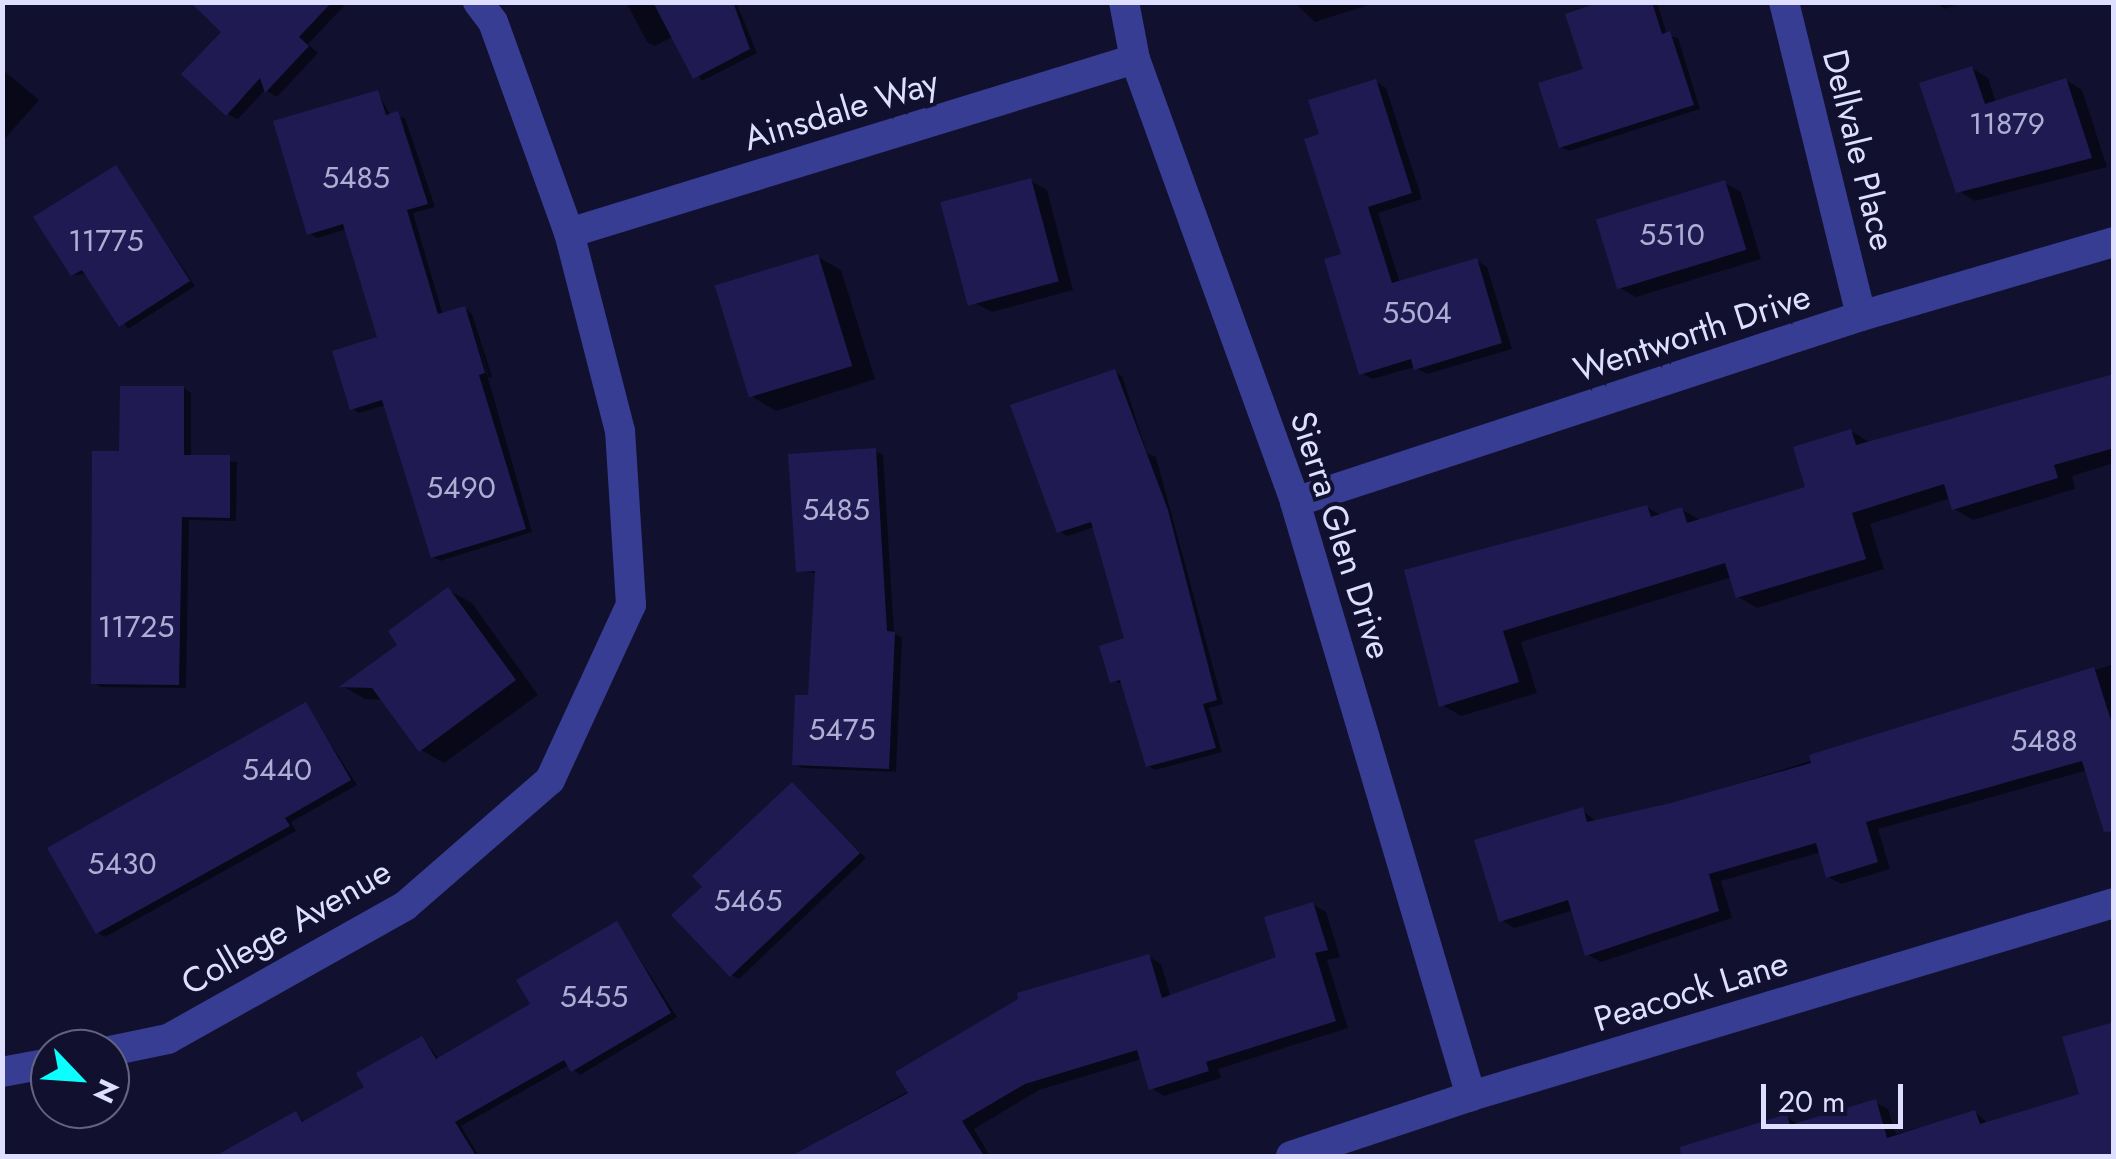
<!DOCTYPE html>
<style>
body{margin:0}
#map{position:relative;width:2116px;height:1159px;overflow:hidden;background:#12102f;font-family:Jost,sans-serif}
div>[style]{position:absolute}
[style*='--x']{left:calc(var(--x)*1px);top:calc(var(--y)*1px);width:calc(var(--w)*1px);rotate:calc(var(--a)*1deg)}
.shadow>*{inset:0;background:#0007}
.building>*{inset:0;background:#201a52;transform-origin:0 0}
.minor>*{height:30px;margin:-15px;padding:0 15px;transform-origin:15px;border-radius:15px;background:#373d92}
span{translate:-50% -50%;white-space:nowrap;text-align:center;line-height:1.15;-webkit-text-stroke:8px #12102f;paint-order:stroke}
.number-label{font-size:30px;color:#aeadd4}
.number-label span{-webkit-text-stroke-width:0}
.street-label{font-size:35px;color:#dedeff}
.frame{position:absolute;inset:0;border:5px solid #dedeff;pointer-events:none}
.north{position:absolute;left:30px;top:1029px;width:100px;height:100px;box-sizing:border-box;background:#12102f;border:2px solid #646282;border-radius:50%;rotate:115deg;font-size:28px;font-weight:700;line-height:40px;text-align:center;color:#dedeff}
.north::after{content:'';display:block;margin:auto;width:35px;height:45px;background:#0afffe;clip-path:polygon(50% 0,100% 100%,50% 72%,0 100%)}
.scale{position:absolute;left:1761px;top:1084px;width:142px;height:45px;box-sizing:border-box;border:5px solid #dedeff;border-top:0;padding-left:12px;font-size:30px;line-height:35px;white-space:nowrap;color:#dedeff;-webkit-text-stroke:8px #12102f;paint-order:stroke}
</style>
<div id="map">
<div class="shadow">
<div style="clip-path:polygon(193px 2px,341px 2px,344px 6px,308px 44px,318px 53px,277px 97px,265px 90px,238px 119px,227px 114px,225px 32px)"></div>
<div style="clip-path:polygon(626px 2px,736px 2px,757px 53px,702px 81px,674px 36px,655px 46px,647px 42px)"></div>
<div style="clip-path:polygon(1294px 2px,1378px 2px,1315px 22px)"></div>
<div style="clip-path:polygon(1609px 2px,1657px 2px,1667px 35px,1678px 38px,1700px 109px,1569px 151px,1561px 147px)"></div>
<div style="clip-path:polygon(1936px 2px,1965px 2px,1944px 9px)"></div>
<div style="clip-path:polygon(1972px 68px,1988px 78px,1996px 103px,2066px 80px,2082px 90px,2107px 167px,1975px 201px,1959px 191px)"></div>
<div style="clip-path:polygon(2px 69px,39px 100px,2px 142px)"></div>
<div style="clip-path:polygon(1375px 81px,1386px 88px,1422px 199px,1378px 213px,1400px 283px,1476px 260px,1487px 267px,1512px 349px,1427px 374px,1414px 367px,1372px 379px,1361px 373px,1323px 136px)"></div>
<div style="clip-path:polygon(378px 93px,391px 116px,405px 118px,435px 207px,413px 213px,443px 315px,465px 309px,469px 311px,532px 532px,440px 561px,433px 557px,386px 405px,359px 413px,352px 408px,380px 339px,347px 229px,317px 238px,309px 233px)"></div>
<div style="clip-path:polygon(116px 168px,195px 286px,128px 329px,88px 274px,73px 275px)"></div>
<div style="clip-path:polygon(1031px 181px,1047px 190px,1073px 290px,992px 312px,975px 303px)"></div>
<div style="clip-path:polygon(1725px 183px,1741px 192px,1761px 259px,1636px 297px,1620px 288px)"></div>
<div style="clip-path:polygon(818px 257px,841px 270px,875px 379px,776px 411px,753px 397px)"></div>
<div style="clip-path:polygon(469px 312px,472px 314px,492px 377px,489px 378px)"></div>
<div style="clip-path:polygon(1114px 372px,1122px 376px,1147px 453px,1156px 457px,1223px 704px,1209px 708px,1222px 752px,1155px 770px,1148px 766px,1124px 684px,1112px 681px,1127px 640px,1094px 527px,1067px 536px,1059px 531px)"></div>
<div style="clip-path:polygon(2114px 376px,2114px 463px,2072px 476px,2075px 489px,1973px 520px,1954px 509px,1951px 498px,1870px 524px,1884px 569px,1757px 608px,1738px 597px,1732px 577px,1521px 642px,1537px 693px,1461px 716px,1442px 705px,1407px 572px,1647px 507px,1662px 516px,1682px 510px,1702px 521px,1808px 489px,1851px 431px,1871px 443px)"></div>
<div style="clip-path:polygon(184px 388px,191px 393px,191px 457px,237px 462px,236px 521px,189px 520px,186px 688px,101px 687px,93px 682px,122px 453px)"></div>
<div style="clip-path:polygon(875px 451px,883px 455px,894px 633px,902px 638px,896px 772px,802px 768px,795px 763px,810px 698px,817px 574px,798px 570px)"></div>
<div style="clip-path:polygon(448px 590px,472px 603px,538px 695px,444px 763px,421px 750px,384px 700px,365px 699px,344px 687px,401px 645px)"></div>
<div style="clip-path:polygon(2114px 664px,2114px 804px,2088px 770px,1878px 829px,1890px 869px,1841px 884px,1828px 877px,1821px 852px,1721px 881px,1732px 918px,1601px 962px,1587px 954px,1574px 910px,1514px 928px,1501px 920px,1582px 810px,1597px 822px,1671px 805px)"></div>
<div style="clip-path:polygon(306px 705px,357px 785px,291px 822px,296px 831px,105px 937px,97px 932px)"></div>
<div style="clip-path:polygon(792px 785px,866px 858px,739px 979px,731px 975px,706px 887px)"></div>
<div style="clip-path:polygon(1313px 904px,1326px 912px,1340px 957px,1327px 960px,1348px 1028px,1218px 1069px,1221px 1078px,1164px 1096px,1151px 1088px,1142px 1059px,1039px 1090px,974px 1129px,990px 1156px,793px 1156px,1148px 956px,1161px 964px,1171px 998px,1279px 959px)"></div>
<div style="clip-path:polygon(617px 923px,677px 1017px,580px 1075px,569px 1065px,461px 1126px,479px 1156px,215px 1156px,296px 1114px,306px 1123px,368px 1088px,422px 1038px,439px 1059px,534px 1005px)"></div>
<div style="clip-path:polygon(2114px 1024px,2114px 1156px,1746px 1156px,1738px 1132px,1787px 1117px,1800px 1125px,1875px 1102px,1888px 1109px,1896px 1134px,1975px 1112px,1989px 1124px,2082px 1096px)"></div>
</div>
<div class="building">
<div style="clip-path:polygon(190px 2px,332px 2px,299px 37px,309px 46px,265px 93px,260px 78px,226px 116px,181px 74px,221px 32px)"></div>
<div style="clip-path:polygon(653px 2px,733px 2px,750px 49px,693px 79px)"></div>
<div style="clip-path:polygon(1601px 2px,1652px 2px,1662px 34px,1670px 31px,1694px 105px,1559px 148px,1538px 83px,1583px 69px,1565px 14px)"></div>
<div style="clip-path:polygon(1972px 66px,1985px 104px,2066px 78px,2092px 158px,1956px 193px,1919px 83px)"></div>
<div style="clip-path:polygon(1376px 79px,1412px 193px,1368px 207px,1392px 283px,1477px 258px,1502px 343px,1414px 370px,1411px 359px,1359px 375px,1324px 259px,1341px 254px,1304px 139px,1319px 134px,1308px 100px)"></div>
<div style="clip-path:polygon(378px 90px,386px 115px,398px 111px,428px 204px,407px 210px,438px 314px,465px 306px,485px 373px,479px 375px,526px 529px,431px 558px,382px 400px,350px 410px,332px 351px,377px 337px,343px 224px,307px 235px,273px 121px)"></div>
<div style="clip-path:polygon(116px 165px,190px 281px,119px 327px,82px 270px,71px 276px,33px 217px)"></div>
<div style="left:1031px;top:178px;width:107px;height:94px;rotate:75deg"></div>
<div style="left:1725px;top:180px;width:73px;height:135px;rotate:73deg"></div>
<div style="left:818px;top:254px;width:117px;height:108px;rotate:73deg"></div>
<div style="clip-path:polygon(1115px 369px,1168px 510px,1217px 700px,1203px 704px,1216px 748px,1146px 767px,1120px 680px,1110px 683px,1099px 646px,1124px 638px,1091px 522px,1057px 533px,1010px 405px)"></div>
<div style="clip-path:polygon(2114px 374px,2114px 448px,2054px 465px,2058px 478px,1952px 510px,1944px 484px,1852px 513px,1866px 559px,1736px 598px,1725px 563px,1503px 631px,1519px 682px,1439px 707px,1404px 570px,1647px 505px,1651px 517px,1682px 507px,1687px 523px,1805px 487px,1793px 447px,1851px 429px,1856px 445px)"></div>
<div style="clip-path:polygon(120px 386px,184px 386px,184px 455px,230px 455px,230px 518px,182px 517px,179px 685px,91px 684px,92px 451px,119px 451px)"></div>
<div style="clip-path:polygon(876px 448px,887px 631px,895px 632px,889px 769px,792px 765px,795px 695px,808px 695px,815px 571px,796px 572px,788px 454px)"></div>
<div style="clip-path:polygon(448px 587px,516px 680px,419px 752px,372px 688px,339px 687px,397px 645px,388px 631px)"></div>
<div style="clip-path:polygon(2094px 667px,2114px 730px,2114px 831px,2104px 832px,2082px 761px,1866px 822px,1878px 862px,1826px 878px,1816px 843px,1709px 874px,1719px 911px,1585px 956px,1568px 900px,1499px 922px,1474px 840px,1583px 807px,1587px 822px,1671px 803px,1811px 763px,1809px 755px)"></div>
<div style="clip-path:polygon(306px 702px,351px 780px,285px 818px,290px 826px,96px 934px,47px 848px)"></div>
<div style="clip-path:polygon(792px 782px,860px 853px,730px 977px,671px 915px,702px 887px,692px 876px)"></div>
<div style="clip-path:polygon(1313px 902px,1328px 950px,1315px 953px,1336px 1021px,1206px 1062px,1209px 1071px,1149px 1090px,1137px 1050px,1025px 1084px,962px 1121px,984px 1156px,791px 1156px,908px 1093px,895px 1072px,1018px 999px,1017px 993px,1149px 954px,1162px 998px,1276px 957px,1264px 917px)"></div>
<div style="clip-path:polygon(617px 921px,671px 1013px,571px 1072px,564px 1060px,455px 1122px,476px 1156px,215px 1156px,296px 1111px,302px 1122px,364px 1087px,356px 1073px,422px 1036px,436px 1059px,530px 1004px,516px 980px)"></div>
<div style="clip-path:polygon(2114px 1022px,2114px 1156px,1681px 1156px,1680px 1147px,1787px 1114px,1790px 1125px,1876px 1099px,1887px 1138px,1975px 1110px,1980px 1124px,2079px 1094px,2062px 1037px)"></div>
</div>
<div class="minor">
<div style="--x:1124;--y:2;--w:58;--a:79.1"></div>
<div style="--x:1135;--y:59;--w:471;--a:70.1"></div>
<div style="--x:1295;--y:502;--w:620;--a:73.5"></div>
<div style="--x:1784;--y:2;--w:323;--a:76.2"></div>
<div style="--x:569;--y:233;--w:592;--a:-17.09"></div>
<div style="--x:1295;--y:502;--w:596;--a:-18.19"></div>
<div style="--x:1861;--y:316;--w:264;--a:-16.3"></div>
<div style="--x:110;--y:1051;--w:59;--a:-11.7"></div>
<div style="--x:168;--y:1039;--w:272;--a:-29.3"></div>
<div style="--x:405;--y:906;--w:192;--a:-41"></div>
<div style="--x:550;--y:780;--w:193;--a:-65.2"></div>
<div style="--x:631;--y:605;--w:174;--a:-93.6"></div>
<div style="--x:620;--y:431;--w:204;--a:-104.4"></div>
<div style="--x:569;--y:233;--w:224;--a:-109.8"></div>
<div style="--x:493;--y:22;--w:25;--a:-127"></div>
<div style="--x:2;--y:1072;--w:49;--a:-10.6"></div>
<div style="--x:1291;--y:1156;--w:190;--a:-18.4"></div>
<div style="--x:1471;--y:1096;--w:671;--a:-16.71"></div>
</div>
<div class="number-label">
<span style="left:2007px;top:124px">11879</span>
<span style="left:356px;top:178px">5485</span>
<span style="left:1672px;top:235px">5510</span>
<span style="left:106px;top:241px">11775</span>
<span style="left:1417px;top:313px">5504</span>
<span style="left:461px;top:488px">5490</span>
<span style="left:836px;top:510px">5485</span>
<span style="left:136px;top:627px">11725</span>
<span style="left:842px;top:730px">5475</span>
<span style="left:2044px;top:741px">5488</span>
<span style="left:277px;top:770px">5440</span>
<span style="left:122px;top:864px">5430</span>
<span style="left:748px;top:901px">5465</span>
<span style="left:594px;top:997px">5455</span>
</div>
<div class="street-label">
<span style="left:841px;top:110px;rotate:-17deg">Ainsdale Way</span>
<span style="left:1859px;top:150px;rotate:76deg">Dellvale Place</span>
<span style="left:1692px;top:333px;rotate:-18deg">Wentworth Drive</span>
<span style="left:1341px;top:535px;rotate:72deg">Sierra Glen Drive</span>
<span style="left:286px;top:927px;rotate:-30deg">College Avenue</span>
<span style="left:1691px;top:991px;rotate:-17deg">Peacock Lane</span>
</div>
<div class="frame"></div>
<div class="north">N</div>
<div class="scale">20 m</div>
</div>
